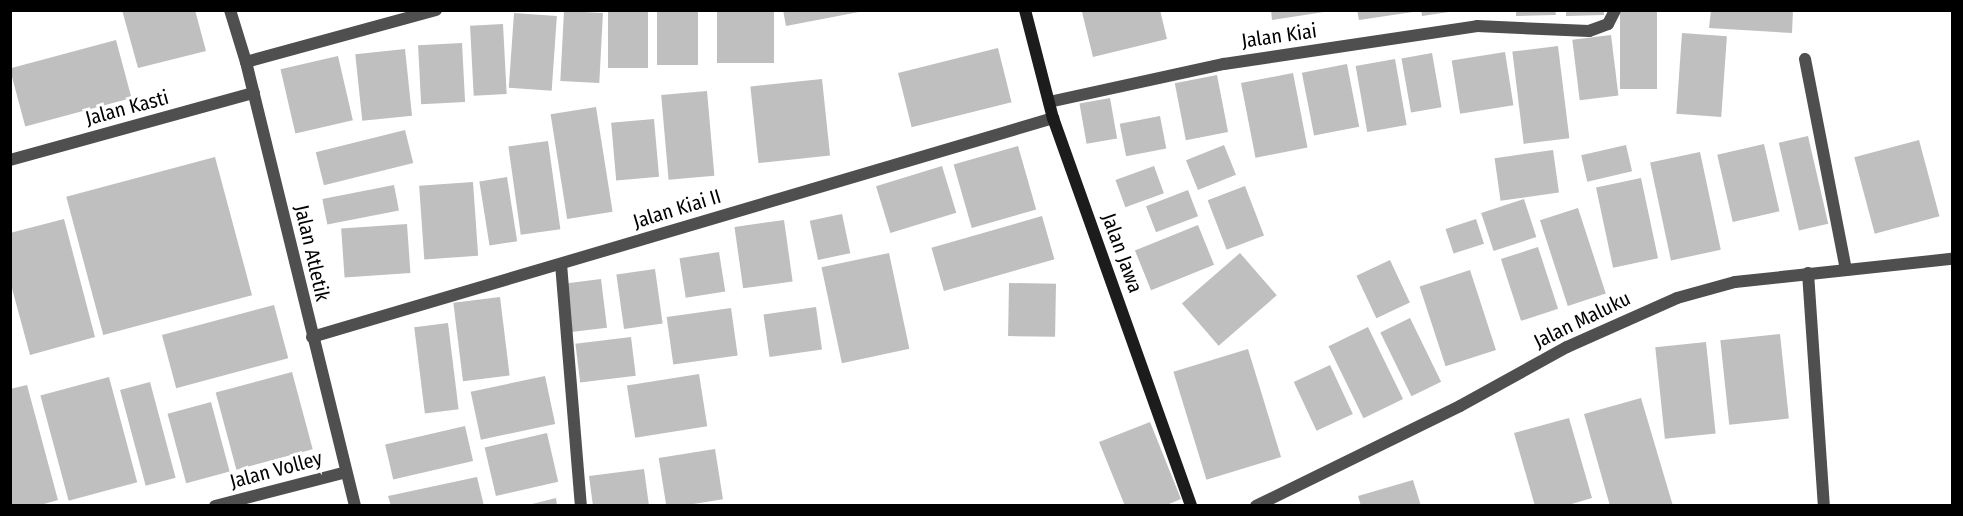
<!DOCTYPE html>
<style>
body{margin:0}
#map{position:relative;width:1963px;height:516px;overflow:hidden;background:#fff;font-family:"Fira Sans Condensed",sans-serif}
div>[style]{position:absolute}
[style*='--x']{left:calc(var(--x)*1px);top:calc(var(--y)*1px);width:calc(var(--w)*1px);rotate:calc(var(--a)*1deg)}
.building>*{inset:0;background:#bfbfbf;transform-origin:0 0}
.street>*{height:12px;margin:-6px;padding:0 6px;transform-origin:6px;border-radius:6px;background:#4f4f4f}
.secondary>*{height:12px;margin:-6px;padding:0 6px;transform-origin:6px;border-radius:6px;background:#1c1c1c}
span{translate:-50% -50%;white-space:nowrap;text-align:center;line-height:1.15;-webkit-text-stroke:6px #fff;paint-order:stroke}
.street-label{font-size:20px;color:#000}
.frame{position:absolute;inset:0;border:12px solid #000;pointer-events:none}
</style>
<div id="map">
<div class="building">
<div style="clip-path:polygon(122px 10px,195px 10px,206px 51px,138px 68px)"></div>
<div style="left:608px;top:10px;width:40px;height:58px"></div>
<div style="left:657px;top:10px;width:41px;height:55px"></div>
<div style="left:717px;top:10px;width:57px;height:53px"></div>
<div style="clip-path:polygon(783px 10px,859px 10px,859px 12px,786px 26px)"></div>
<div style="clip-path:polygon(1160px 10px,1167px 39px,1093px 57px,1082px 12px)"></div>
<div style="clip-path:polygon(1271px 10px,1324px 10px,1324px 12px,1272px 20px)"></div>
<div style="clip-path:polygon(1357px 10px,1413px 10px,1413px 12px,1359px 20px)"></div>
<div style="clip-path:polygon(1421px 10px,1449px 10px,1449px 12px,1422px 16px)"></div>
<div style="clip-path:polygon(1516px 10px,1555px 10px,1556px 15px,1516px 16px)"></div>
<div style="clip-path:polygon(1566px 10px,1604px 10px,1604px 15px,1566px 16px)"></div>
<div style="left:1620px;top:10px;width:37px;height:79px"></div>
<div style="clip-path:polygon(1711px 10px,1793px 10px,1792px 33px,1709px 28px)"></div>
<div style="left:564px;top:11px;width:39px;height:70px;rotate:3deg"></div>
<div style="left:514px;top:13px;width:43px;height:75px;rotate:4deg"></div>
<div style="left:503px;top:24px;width:70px;height:33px;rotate:87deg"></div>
<div style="left:1682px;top:33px;width:45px;height:81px;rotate:4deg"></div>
<div style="left:1611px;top:35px;width:61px;height:39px;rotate:83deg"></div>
<div style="left:116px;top:40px;width:60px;height:110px;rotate:75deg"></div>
<div style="left:462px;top:43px;width:59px;height:44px;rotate:87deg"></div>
<div style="left:1558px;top:46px;width:93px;height:46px;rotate:83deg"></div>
<div style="left:998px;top:48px;width:56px;height:103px;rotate:76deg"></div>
<div style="left:405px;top:49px;width:67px;height:50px;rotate:84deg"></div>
<div style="left:1505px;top:52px;width:54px;height:54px;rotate:81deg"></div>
<div style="left:1432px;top:53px;width:55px;height:31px;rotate:80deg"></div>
<div style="left:338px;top:56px;width:66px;height:59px;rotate:77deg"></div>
<div style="left:1395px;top:59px;width:67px;height:40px;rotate:80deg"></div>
<div style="left:1347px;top:64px;width:64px;height:46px;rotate:79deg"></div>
<div style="left:1293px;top:73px;width:76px;height:53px;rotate:79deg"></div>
<div style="left:1217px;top:75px;width:58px;height:43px;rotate:79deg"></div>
<div style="left:822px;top:79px;width:77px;height:72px;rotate:84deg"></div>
<div style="left:707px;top:91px;width:85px;height:46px;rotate:85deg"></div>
<div style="left:1110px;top:98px;width:41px;height:31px;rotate:80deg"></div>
<div style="left:596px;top:107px;width:106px;height:46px;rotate:81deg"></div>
<div style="left:1160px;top:116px;width:33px;height:41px;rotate:79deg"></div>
<div style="left:654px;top:119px;width:58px;height:43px;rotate:85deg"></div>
<div style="left:405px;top:130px;width:34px;height:92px;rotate:76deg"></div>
<div style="left:1808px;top:136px;width:90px;height:30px;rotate:77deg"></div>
<div style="left:1919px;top:140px;width:79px;height:67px;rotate:75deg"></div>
<div style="left:548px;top:141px;width:89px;height:40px;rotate:82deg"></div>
<div style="left:1764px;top:144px;width:69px;height:48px;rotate:77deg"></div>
<div style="left:1224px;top:145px;width:32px;height:41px;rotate:68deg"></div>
<div style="left:1626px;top:145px;width:27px;height:46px;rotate:77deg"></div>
<div style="left:1018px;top:146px;width:66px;height:67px;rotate:74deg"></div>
<div style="left:1553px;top:150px;width:43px;height:59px;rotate:82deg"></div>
<div style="left:1700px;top:152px;width:100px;height:51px;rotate:78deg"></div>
<div style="left:215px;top:157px;width:143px;height:154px;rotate:75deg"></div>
<div style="left:942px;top:166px;width:49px;height:69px;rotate:73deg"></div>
<div style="left:1154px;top:166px;width:29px;height:41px;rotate:70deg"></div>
<div style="left:507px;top:177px;width:65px;height:28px;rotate:81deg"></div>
<div style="left:1641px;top:178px;width:82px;height:46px;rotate:78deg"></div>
<div style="left:473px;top:182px;width:74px;height:54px;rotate:86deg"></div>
<div style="left:394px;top:185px;width:26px;height:73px;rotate:79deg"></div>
<div style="left:1245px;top:186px;width:53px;height:40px;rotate:69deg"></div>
<div style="left:1188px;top:190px;width:28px;height:45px;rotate:69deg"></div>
<div style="left:1524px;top:199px;width:40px;height:45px;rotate:72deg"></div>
<div style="left:1578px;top:208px;width:90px;height:40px;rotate:72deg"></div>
<div style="left:842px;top:214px;width:40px;height:33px;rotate:78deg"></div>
<div style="left:1042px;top:216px;width:45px;height:115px;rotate:74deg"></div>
<div style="clip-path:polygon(64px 219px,95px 337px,30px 355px,10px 281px,10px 233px)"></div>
<div style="left:1476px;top:219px;width:26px;height:32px;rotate:72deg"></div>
<div style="left:784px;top:220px;width:62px;height:50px;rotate:82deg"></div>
<div style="left:407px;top:224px;width:49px;height:66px;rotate:86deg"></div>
<div style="left:1198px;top:225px;width:43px;height:68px;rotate:68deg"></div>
<div style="left:1538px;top:247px;width:65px;height:39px;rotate:72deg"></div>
<div style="left:719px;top:252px;width:40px;height:40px;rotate:81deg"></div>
<div style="left:889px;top:253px;width:98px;height:69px;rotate:78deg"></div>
<div style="left:1240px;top:253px;width:56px;height:77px;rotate:49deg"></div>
<div style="left:1390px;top:260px;width:47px;height:37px;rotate:65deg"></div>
<div style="left:655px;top:269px;width:55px;height:39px;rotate:82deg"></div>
<div style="left:1470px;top:270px;width:84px;height:53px;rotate:72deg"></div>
<div style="left:601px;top:279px;width:49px;height:36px;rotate:83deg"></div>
<div style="left:1009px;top:283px;width:47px;height:53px;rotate:1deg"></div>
<div style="left:500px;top:297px;width:79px;height:47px;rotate:83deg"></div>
<div style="left:274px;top:305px;width:55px;height:116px;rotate:75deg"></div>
<div style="left:816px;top:307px;width:43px;height:53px;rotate:82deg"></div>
<div style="left:731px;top:308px;width:48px;height:65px;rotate:82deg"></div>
<div style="left:1410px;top:318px;width:71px;height:33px;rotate:64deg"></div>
<div style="left:448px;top:323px;width:87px;height:34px;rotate:83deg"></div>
<div style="left:1368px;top:327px;width:80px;height:44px;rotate:64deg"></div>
<div style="left:1780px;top:334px;width:85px;height:60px;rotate:84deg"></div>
<div style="left:631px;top:337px;width:39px;height:56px;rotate:83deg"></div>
<div style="left:1706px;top:342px;width:92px;height:51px;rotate:84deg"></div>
<div style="left:1248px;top:349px;width:113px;height:78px;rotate:73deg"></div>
<div style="left:1330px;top:365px;width:54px;height:40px;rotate:65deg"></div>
<div style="left:292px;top:372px;width:80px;height:79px;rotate:75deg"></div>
<div style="left:699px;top:374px;width:53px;height:73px;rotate:81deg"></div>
<div style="left:545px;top:376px;width:49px;height:76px;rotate:78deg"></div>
<div style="left:109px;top:377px;width:109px;height:71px;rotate:75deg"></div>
<div style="left:150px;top:382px;width:99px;height:31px;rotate:75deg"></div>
<div style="clip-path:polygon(27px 385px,58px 500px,37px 506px,10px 506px,10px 389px)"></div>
<div style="clip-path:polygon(1641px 398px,1673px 506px,1610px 506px,1584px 414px)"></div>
<div style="left:211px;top:402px;width:72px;height:45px;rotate:75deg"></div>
<div style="clip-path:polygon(1569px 418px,1592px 498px,1565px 506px,1535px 506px,1514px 433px)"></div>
<div style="clip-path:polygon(1150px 422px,1181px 499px,1164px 506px,1125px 506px,1099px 442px)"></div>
<div style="left:465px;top:426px;width:36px;height:82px;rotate:77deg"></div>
<div style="left:547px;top:433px;width:50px;height:64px;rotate:77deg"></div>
<div style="left:715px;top:449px;width:51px;height:57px;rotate:81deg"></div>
<div style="clip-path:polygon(644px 469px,649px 506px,593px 506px,589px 476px)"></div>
<div style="clip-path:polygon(477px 477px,484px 506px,391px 506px,388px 496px)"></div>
<div style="clip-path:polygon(1413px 480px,1421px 506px,1361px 506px,1358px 496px)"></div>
<div style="clip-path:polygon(556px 498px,557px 506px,528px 506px,528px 505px)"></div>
</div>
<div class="street">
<div style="--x:230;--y:10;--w:54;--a:72.9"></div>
<div style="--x:246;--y:62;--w:457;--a:76.2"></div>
<div style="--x:1805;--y:59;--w:215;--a:79"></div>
<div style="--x:246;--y:62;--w:197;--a:-15.3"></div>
<div style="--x:1049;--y:102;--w:179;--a:-12.3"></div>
<div style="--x:1224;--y:64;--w:256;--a:-8.5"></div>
<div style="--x:1477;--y:26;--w:112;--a:2.6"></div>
<div style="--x:1589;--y:31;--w:20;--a:-20"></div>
<div style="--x:1608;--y:24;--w:16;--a:-63"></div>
<div style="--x:10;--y:160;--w:253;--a:-15.4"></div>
<div style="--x:561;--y:264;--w:243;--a:85.3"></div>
<div style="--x:1808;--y:273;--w:234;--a:86.1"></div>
<div style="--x:312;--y:337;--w:773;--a:-16.46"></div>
<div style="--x:215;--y:506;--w:135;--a:-14.5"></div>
<div style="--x:1256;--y:506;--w:227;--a:-26.1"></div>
<div style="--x:1460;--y:406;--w:122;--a:-28.9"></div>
<div style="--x:1567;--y:347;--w:120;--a:-24"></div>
<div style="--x:1677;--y:298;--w:60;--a:-15.4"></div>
<div style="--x:1735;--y:282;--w:218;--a:-6.1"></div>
</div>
<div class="secondary">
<div style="--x:1025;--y:10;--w:112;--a:75.5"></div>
<div style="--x:1053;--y:118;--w:412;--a:70.4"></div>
</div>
<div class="street-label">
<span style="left:1279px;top:36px;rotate:-8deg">Jalan Kiai</span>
<span style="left:127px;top:108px;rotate:-15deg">Jalan Kasti</span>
<span style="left:677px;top:209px;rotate:-17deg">Jalan Kiai II</span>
<span style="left:312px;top:253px;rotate:77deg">Jalan Atletik</span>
<span style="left:1122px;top:253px;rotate:70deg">Jalan Jawa</span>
<span style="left:1582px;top:320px;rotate:-26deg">Jalan Maluku</span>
<span style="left:276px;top:470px;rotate:-15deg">Jalan Volley</span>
</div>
<div class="frame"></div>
</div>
